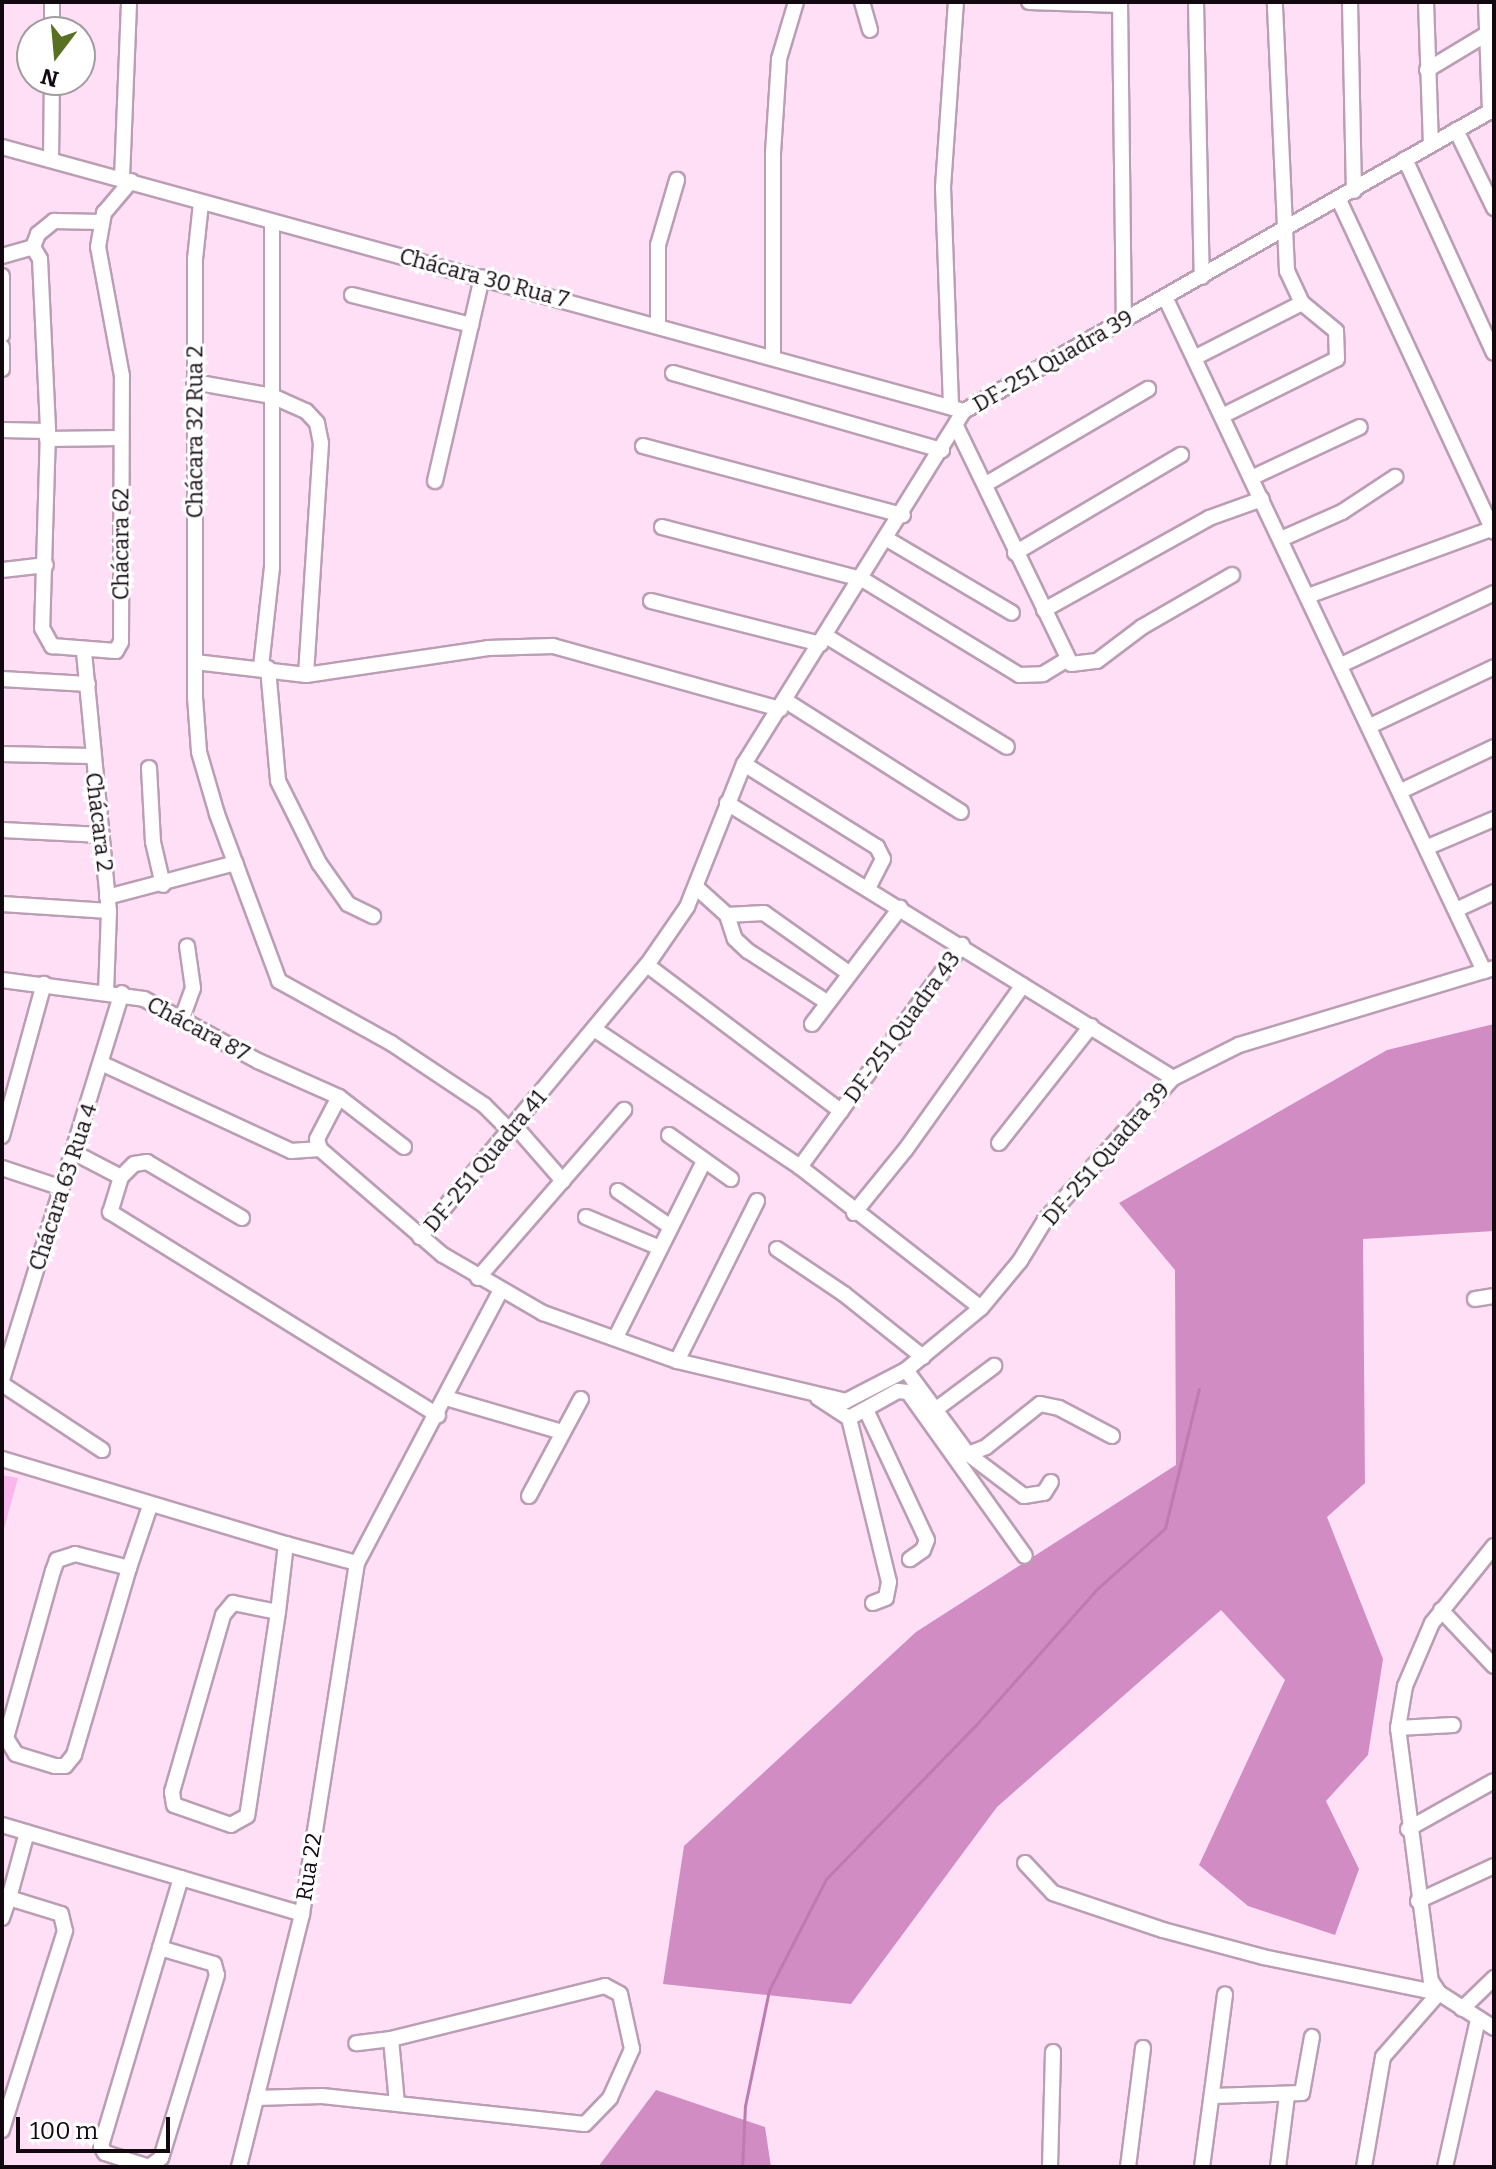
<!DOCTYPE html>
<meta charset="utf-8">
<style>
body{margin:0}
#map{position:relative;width:1496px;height:2169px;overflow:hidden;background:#fedff6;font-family:Bitter,serif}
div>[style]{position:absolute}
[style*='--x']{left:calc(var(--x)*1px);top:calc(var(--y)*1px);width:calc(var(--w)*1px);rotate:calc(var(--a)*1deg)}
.green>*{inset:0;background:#fbb6eb}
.forest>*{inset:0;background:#d18dc3}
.stream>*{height:3px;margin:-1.5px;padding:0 1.5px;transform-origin:1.5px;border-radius:1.5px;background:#bd7baf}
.roads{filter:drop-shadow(2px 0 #bb9eb4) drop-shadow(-2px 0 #bb9eb4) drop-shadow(0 2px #bb9eb4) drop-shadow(0 -2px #bb9eb4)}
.minor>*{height:14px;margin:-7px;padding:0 7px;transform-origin:7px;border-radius:7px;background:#fff}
span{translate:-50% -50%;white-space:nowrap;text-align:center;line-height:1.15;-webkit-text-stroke:6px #fff;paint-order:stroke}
.street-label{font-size:22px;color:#120810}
.frame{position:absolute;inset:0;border:4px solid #120810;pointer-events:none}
.north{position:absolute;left:16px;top:16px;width:80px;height:80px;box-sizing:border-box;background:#fff;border:2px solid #a09c9f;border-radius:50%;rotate:196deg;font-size:22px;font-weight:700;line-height:32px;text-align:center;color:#120810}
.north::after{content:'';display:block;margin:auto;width:28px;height:36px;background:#587021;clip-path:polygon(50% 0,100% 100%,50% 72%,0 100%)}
.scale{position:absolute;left:16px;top:2117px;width:154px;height:36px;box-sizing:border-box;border:4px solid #120810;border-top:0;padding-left:10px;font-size:24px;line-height:28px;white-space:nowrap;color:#120810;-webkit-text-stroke:6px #fff;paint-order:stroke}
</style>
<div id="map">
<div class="green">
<div style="clip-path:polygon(2px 1475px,18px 1478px,2px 1536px)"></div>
</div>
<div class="forest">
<div style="clip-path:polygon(1494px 1024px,1494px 1231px,1363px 1239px,1365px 1483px,1327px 1517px,1383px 1659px,1368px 1755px,1326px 1801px,1359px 1869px,1335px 1935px,1248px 1906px,1199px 1865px,1285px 1680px,1221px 1610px,997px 1807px,851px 2004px,663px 1984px,684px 1846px,916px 1632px,1176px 1465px,1175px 1270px,1119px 1203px,1387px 1050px)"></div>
<div style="clip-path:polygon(656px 2090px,765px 2127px,771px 2167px,598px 2167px)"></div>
</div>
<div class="stream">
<div style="--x:742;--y:2167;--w:61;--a:-87.2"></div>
<div style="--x:745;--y:2106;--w:118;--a:-78.3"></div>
<div style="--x:769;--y:1990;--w:125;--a:-62.8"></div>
<div style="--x:826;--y:1879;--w:214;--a:-45.8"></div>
<div style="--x:975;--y:1726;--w:185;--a:-48.3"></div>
<div style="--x:1098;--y:1588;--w:90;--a:-41.8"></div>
<div style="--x:1165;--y:1528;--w:143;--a:-76.3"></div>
</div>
<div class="roads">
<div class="minor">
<div style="--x:52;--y:2;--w:30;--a:90"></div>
<div style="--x:862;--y:2;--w:29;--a:74"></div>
<div style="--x:1029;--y:2;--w:91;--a:1.9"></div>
<div style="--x:1120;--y:2;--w:319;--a:89.3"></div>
<div style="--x:1196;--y:2;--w:275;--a:88.8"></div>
<div style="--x:1350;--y:2;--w:189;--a:88.8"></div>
<div style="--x:1426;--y:2;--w:142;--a:88"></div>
<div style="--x:1486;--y:2;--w:109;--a:87.9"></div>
<div style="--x:1427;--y:70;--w:74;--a:-31.1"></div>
<div style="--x:1456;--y:130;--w:87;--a:64"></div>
<div style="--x:2;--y:147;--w:998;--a:15.35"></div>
<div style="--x:1405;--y:159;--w:213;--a:65.4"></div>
<div style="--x:51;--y:160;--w:80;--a:-89.3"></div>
<div style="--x:122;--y:178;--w:176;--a:-87.7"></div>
<div style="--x:1339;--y:200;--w:366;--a:65"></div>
<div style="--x:201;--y:203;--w:56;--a:96.1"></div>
<div style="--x:195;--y:259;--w:438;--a:90"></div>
<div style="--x:195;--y:697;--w:55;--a:85.8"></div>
<div style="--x:199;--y:752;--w:65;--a:73.8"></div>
<div style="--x:217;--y:814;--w:178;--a:69.6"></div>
<div style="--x:279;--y:981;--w:128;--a:29"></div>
<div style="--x:391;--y:1043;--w:112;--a:33.7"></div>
<div style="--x:484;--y:1105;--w:37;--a:45"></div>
<div style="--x:33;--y:247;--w:14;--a:60"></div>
<div style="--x:40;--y:259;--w:172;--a:87.3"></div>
<div style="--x:48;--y:431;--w:197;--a:91.7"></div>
<div style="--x:42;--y:628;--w:21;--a:61"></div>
<div style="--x:52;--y:646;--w:64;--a:4.5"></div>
<div style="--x:116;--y:651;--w:10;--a:-61"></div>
<div style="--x:121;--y:642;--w:266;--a:-89.8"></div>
<div style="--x:122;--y:376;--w:131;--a:-100.5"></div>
<div style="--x:98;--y:247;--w:35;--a:-80"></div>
<div style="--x:104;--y:213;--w:42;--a:-49.8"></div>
<div style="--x:33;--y:247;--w:14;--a:-69"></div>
<div style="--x:38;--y:234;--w:21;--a:-39"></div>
<div style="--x:54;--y:221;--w:47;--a:1.2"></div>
<div style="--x:2;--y:256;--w:32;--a:-16"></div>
<div style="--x:2;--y:276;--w:59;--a:90"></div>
<div style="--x:352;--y:295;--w:123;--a:14.1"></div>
<div style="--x:1165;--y:297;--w:746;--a:64.67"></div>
<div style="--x:658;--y:324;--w:79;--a:-90"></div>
<div style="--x:658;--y:245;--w:68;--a:-73.7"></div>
<div style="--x:2;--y:347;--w:22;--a:90"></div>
<div style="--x:773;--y:356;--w:203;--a:-90"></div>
<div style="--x:773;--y:153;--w:94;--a:-86.3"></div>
<div style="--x:779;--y:59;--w:59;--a:-73.4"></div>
<div style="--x:1196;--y:357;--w:119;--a:-27"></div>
<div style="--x:673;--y:373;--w:280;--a:16"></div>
<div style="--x:194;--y:382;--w:79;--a:10.2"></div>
<div style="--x:272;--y:396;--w:37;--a:24"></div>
<div style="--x:306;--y:411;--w:16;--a:47"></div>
<div style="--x:317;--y:423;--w:20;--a:79"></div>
<div style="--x:321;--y:443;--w:232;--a:93.7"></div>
<div style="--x:951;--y:405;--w:218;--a:-92.1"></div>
<div style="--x:943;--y:187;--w:185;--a:-86"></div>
<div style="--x:1222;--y:416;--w:128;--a:-26.4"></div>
<div style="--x:1337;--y:359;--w:28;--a:-92"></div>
<div style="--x:1336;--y:331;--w:44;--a:-140.5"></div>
<div style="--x:1302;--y:303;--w:35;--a:-115"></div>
<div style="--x:1287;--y:271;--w:269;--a:-92.6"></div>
<div style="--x:956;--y:426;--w:264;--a:64.2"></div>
<div style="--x:1071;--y:664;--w:26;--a:-7"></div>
<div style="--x:1097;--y:661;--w:56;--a:-37.1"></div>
<div style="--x:1142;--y:627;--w:104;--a:-30"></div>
<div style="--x:2;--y:430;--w:46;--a:1.2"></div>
<div style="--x:47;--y:439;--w:73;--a:-0.8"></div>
<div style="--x:643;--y:446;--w:269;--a:14.9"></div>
<div style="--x:1251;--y:478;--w:120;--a:-25.1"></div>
<div style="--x:435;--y:481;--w:209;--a:-77"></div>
<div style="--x:986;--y:484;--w:188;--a:-30.4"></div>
<div style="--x:662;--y:527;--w:207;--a:14.6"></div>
<div style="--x:862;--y:579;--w:184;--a:31.4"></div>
<div style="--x:1019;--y:675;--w:24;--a:-2"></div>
<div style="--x:1043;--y:674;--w:27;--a:-31"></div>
<div style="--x:887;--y:539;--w:145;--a:30.6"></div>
<div style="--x:1281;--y:539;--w:67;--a:-23.9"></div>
<div style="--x:1342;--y:512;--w:64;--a:-33.4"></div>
<div style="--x:1015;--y:553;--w:193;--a:-30.6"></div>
<div style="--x:2;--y:570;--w:44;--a:-6.5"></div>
<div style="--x:1308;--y:596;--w:198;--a:-20.1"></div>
<div style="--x:651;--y:601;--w:175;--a:14.2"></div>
<div style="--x:1044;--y:610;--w:189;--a:-29.1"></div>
<div style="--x:1209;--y:518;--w:56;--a:-19.7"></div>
<div style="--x:826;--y:636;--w:212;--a:31.5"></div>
<div style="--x:84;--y:652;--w:260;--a:84.5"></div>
<div style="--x:109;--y:911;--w:81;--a:92.1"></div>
<div style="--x:195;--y:662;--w:112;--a:6.7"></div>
<div style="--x:306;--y:675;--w:184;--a:-8.4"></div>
<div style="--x:488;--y:648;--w:65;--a:-1.8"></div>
<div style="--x:553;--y:646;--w:236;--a:15.5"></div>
<div style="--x:1341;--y:665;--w:169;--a:-25.2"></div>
<div style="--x:261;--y:667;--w:100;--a:-83.7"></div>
<div style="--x:272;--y:568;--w:346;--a:-90"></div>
<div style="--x:268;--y:668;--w:113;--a:84.9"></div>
<div style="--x:278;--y:781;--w:92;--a:63.4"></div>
<div style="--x:319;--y:863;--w:50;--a:54.7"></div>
<div style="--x:348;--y:904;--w:28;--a:26"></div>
<div style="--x:2;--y:679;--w:86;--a:3.3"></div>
<div style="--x:786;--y:701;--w:207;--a:32.4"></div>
<div style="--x:1370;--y:726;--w:137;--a:-25.4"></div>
<div style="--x:2;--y:754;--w:88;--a:1.3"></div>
<div style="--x:744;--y:764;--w:157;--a:32"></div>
<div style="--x:877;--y:847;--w:13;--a:63"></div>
<div style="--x:883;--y:859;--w:33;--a:117"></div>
<div style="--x:149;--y:768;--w:74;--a:86.9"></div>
<div style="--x:153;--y:842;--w:44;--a:76.9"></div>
<div style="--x:1401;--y:791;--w:103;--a:-25.3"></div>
<div style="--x:727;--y:803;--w:524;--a:31.66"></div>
<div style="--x:2;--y:830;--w:100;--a:2.9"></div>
<div style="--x:1428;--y:847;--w:72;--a:-23"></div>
<div style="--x:697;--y:888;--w:40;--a:42"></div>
<div style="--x:727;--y:915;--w:25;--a:72"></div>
<div style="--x:735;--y:939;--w:18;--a:43"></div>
<div style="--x:748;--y:951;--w:95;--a:33"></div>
<div style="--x:107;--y:897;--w:133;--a:-14.8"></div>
<div style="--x:2;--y:904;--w:107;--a:3.7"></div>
<div style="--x:1458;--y:909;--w:40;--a:-25"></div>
<div style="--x:727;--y:915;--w:37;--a:-3"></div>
<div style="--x:764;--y:913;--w:105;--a:35.3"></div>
<div style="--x:647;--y:965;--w:243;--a:37"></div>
<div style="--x:2;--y:980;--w:143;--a:7.6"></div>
<div style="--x:144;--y:999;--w:130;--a:28.5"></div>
<div style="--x:258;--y:1061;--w:89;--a:24"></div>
<div style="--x:339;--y:1097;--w:82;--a:37.6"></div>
<div style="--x:181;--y:1021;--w:35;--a:-70"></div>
<div style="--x:193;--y:988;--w:42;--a:-98.1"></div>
<div style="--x:812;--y:1024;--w:146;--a:-52.8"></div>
<div style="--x:594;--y:1029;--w:248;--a:33.8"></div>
<div style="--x:800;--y:1167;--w:229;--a:37.9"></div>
<div style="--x:103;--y:1064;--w:207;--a:24.8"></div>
<div style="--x:291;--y:1151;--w:29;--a:-4"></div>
<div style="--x:320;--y:1149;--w:10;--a:-107"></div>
<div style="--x:317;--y:1139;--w:47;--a:-62.4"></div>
<div style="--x:515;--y:1126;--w:73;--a:48.9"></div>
<div style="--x:669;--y:1135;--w:76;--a:35.4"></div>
<div style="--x:2;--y:1136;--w:158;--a:-74.6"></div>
<div style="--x:999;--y:1143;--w:149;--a:-51.8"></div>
<div style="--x:320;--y:1149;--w:162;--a:40.8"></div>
<div style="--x:443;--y:1255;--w:116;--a:30.1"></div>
<div style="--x:543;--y:1313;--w:142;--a:19.7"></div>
<div style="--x:677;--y:1361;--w:174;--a:13.3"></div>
<div style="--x:846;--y:1401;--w:68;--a:-27.3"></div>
<div style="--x:906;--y:1370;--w:97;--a:-39.6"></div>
<div style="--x:981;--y:1308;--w:61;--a:-50.3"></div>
<div style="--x:1020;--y:1261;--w:48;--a:-58.6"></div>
<div style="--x:1045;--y:1220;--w:191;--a:-48"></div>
<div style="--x:1173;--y:1078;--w:74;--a:-26.6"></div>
<div style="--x:1239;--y:1045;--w:266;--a:-16.8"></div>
<div style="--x:73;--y:1152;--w:54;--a:27.5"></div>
<div style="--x:800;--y:1167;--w:275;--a:-53.9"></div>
<div style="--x:2;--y:1168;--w:63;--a:18.4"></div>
<div style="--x:618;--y:1191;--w:64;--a:34.2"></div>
<div style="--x:854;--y:1213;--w:82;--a:-50.9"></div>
<div style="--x:906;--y:1149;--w:201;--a:-54.5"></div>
<div style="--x:586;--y:1217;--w:80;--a:22.7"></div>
<div style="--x:242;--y:1218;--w:110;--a:-149.5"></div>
<div style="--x:147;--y:1162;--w:13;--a:171"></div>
<div style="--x:134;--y:1164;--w:18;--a:135"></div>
<div style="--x:121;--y:1177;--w:37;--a:107"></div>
<div style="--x:110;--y:1212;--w:386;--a:31.8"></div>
<div style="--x:420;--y:1237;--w:354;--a:-50.2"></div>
<div style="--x:647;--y:965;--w:70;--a:-55.4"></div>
<div style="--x:687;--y:907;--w:154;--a:-68.3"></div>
<div style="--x:744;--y:764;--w:416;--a:-58.1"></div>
<div style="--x:964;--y:411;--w:610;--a:-29.67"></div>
<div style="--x:777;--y:1249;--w:81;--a:33.9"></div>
<div style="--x:844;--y:1294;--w:101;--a:38.6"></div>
<div style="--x:478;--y:1278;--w:223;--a:-49"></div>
<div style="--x:1475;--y:1299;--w:19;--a:-9"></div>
<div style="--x:616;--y:1337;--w:195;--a:-63.4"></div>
<div style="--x:677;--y:1361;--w:179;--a:-63.4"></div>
<div style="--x:906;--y:1370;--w:104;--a:53.6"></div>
<div style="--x:968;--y:1454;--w:19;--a:-21"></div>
<div style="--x:986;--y:1447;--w:69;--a:-38.5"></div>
<div style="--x:1040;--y:1404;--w:19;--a:12"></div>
<div style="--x:1059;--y:1408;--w:60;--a:27.8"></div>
<div style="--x:2;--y:1380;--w:405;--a:-72.8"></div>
<div style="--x:2;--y:1384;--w:120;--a:33.4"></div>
<div style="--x:446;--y:1398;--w:121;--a:16.3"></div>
<div style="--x:818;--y:1398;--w:37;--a:33"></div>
<div style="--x:849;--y:1418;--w:56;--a:-28.9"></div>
<div style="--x:898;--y:1391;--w:10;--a:6"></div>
<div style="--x:908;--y:1392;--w:201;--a:54.5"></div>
<div style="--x:935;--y:1410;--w:74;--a:-36.7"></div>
<div style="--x:867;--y:1412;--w:141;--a:64.9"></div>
<div style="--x:927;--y:1540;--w:11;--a:112"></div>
<div style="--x:923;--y:1550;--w:16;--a:145"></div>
<div style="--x:849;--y:1418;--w:169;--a:76.3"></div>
<div style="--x:889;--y:1582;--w:16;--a:101"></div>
<div style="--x:886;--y:1598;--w:14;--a:159"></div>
<div style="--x:968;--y:1454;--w:70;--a:36.9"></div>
<div style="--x:1024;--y:1496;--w:20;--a:-9"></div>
<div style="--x:1044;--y:1493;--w:13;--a:-58"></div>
<div style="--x:2;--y:1459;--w:296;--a:16.7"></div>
<div style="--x:286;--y:1544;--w:68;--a:96.7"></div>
<div style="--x:529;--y:1496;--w:110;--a:-61.8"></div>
<div style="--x:286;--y:1544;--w:73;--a:15"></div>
<div style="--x:1494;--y:1546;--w:99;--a:128.8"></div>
<div style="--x:1432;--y:1623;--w:69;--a:113.2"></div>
<div style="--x:1405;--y:1686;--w:43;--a:99.5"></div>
<div style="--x:1398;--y:1728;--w:255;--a:82.6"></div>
<div style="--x:1431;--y:1981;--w:14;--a:56"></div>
<div style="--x:1439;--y:1993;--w:65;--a:32.5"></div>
<div style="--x:75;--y:1554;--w:56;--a:14.5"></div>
<div style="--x:129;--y:1568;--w:195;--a:106.4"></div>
<div style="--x:74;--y:1755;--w:14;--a:129"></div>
<div style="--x:65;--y:1766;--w:10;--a:180"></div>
<div style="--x:55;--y:1766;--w:41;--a:-162.9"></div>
<div style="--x:16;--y:1754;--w:19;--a:-122"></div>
<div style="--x:6;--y:1738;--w:173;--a:-74.3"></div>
<div style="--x:53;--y:1571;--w:12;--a:-70"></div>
<div style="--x:57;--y:1560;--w:19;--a:-18"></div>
<div style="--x:129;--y:1568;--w:65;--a:-71.3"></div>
<div style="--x:233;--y:1603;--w:46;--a:11.3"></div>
<div style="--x:278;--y:1612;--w:206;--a:98.6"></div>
<div style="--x:247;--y:1816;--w:18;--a:151"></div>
<div style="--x:231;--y:1825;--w:60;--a:-160.7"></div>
<div style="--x:174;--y:1805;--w:13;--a:-99"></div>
<div style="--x:172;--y:1792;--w:184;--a:-73.9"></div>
<div style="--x:223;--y:1615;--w:16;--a:-50"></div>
<div style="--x:1441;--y:1610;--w:77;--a:46.6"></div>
<div style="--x:1398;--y:1728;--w:55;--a:-3.1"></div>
<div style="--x:2;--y:1825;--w:313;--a:16.5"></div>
<div style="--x:1408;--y:1829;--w:98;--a:-29.2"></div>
<div style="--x:1025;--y:1863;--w:41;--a:47"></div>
<div style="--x:1053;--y:1893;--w:116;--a:18.6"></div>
<div style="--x:1163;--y:1930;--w:104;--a:15.1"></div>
<div style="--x:1263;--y:1957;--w:180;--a:11.6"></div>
<div style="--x:1439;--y:1993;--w:85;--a:131.2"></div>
<div style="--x:1383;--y:2057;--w:112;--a:99.8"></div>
<div style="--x:9;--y:1898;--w:68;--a:-74.7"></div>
<div style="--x:1418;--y:1901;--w:84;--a:-24.7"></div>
<div style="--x:2;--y:1918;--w:21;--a:-71"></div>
<div style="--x:9;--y:1898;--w:54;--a:17.1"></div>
<div style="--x:61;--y:1914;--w:17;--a:77"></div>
<div style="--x:65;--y:1931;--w:209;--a:107.6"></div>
<div style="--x:160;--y:1948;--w:56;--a:16.5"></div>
<div style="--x:214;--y:1964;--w:11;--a:75"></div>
<div style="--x:217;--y:1975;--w:191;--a:107"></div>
<div style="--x:161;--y:2158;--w:15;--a:143"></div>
<div style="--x:149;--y:2167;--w:46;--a:-162.3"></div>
<div style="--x:105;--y:2153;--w:8;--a:-120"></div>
<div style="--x:101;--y:2146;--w:207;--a:-73.4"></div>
<div style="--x:160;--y:1948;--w:73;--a:-73.3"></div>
<div style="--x:1462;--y:2009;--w:45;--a:-44.1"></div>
<div style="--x:391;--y:2039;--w:65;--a:84.7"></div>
<div style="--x:1213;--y:2096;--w:89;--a:-1.9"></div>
<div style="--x:1302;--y:2093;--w:57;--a:-79.9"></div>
<div style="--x:256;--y:2098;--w:66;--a:-1.7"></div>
<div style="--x:322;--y:2096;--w:264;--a:6.1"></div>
<div style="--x:585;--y:2124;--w:36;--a:-46"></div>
<div style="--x:610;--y:2098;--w:54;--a:-65.8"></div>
<div style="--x:632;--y:2049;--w:56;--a:-102.3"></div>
<div style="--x:620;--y:1994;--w:17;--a:-152"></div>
<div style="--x:605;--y:1986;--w:220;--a:166.1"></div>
<div style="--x:391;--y:2039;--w:35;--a:173"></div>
<div style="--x:239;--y:2167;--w:261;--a:-76"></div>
<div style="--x:302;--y:1914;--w:355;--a:-81.1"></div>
<div style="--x:357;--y:1563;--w:306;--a:-62.2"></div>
<div style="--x:1050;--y:2167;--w:115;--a:-88.5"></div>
<div style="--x:1128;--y:2167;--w:120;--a:-82.8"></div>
<div style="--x:1202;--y:2167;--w:174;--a:-82.4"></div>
<div style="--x:1278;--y:2167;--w:72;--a:-82.8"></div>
<div style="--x:1445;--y:2167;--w:152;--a:-77.4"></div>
</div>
</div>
<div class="street-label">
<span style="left:484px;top:278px;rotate:15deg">Chácara 30 Rua 7</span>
<span style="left:1053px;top:361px;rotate:-30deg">DF-251 Quadra 39</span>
<span style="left:195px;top:432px;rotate:-90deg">Chácara 32 Rua 2</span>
<span style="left:121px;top:544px;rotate:-90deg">Chácara 62</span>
<span style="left:99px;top:822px;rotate:83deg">Chácara 2</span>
<span style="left:902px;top:1027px;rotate:-54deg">DF-251 Quadra 43</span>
<span style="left:198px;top:1029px;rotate:28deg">Chácara 87</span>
<span style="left:1106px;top:1154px;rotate:-49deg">DF-251 Quadra 39</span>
<span style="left:485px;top:1161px;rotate:-50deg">DF-251 Quadra 41</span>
<span style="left:63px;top:1187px;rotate:-72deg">Chácara 63 Rua 4</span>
<span style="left:309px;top:1867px;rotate:-81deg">Rua 22</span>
</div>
<div class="frame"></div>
<div class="north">N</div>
<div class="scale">100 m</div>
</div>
